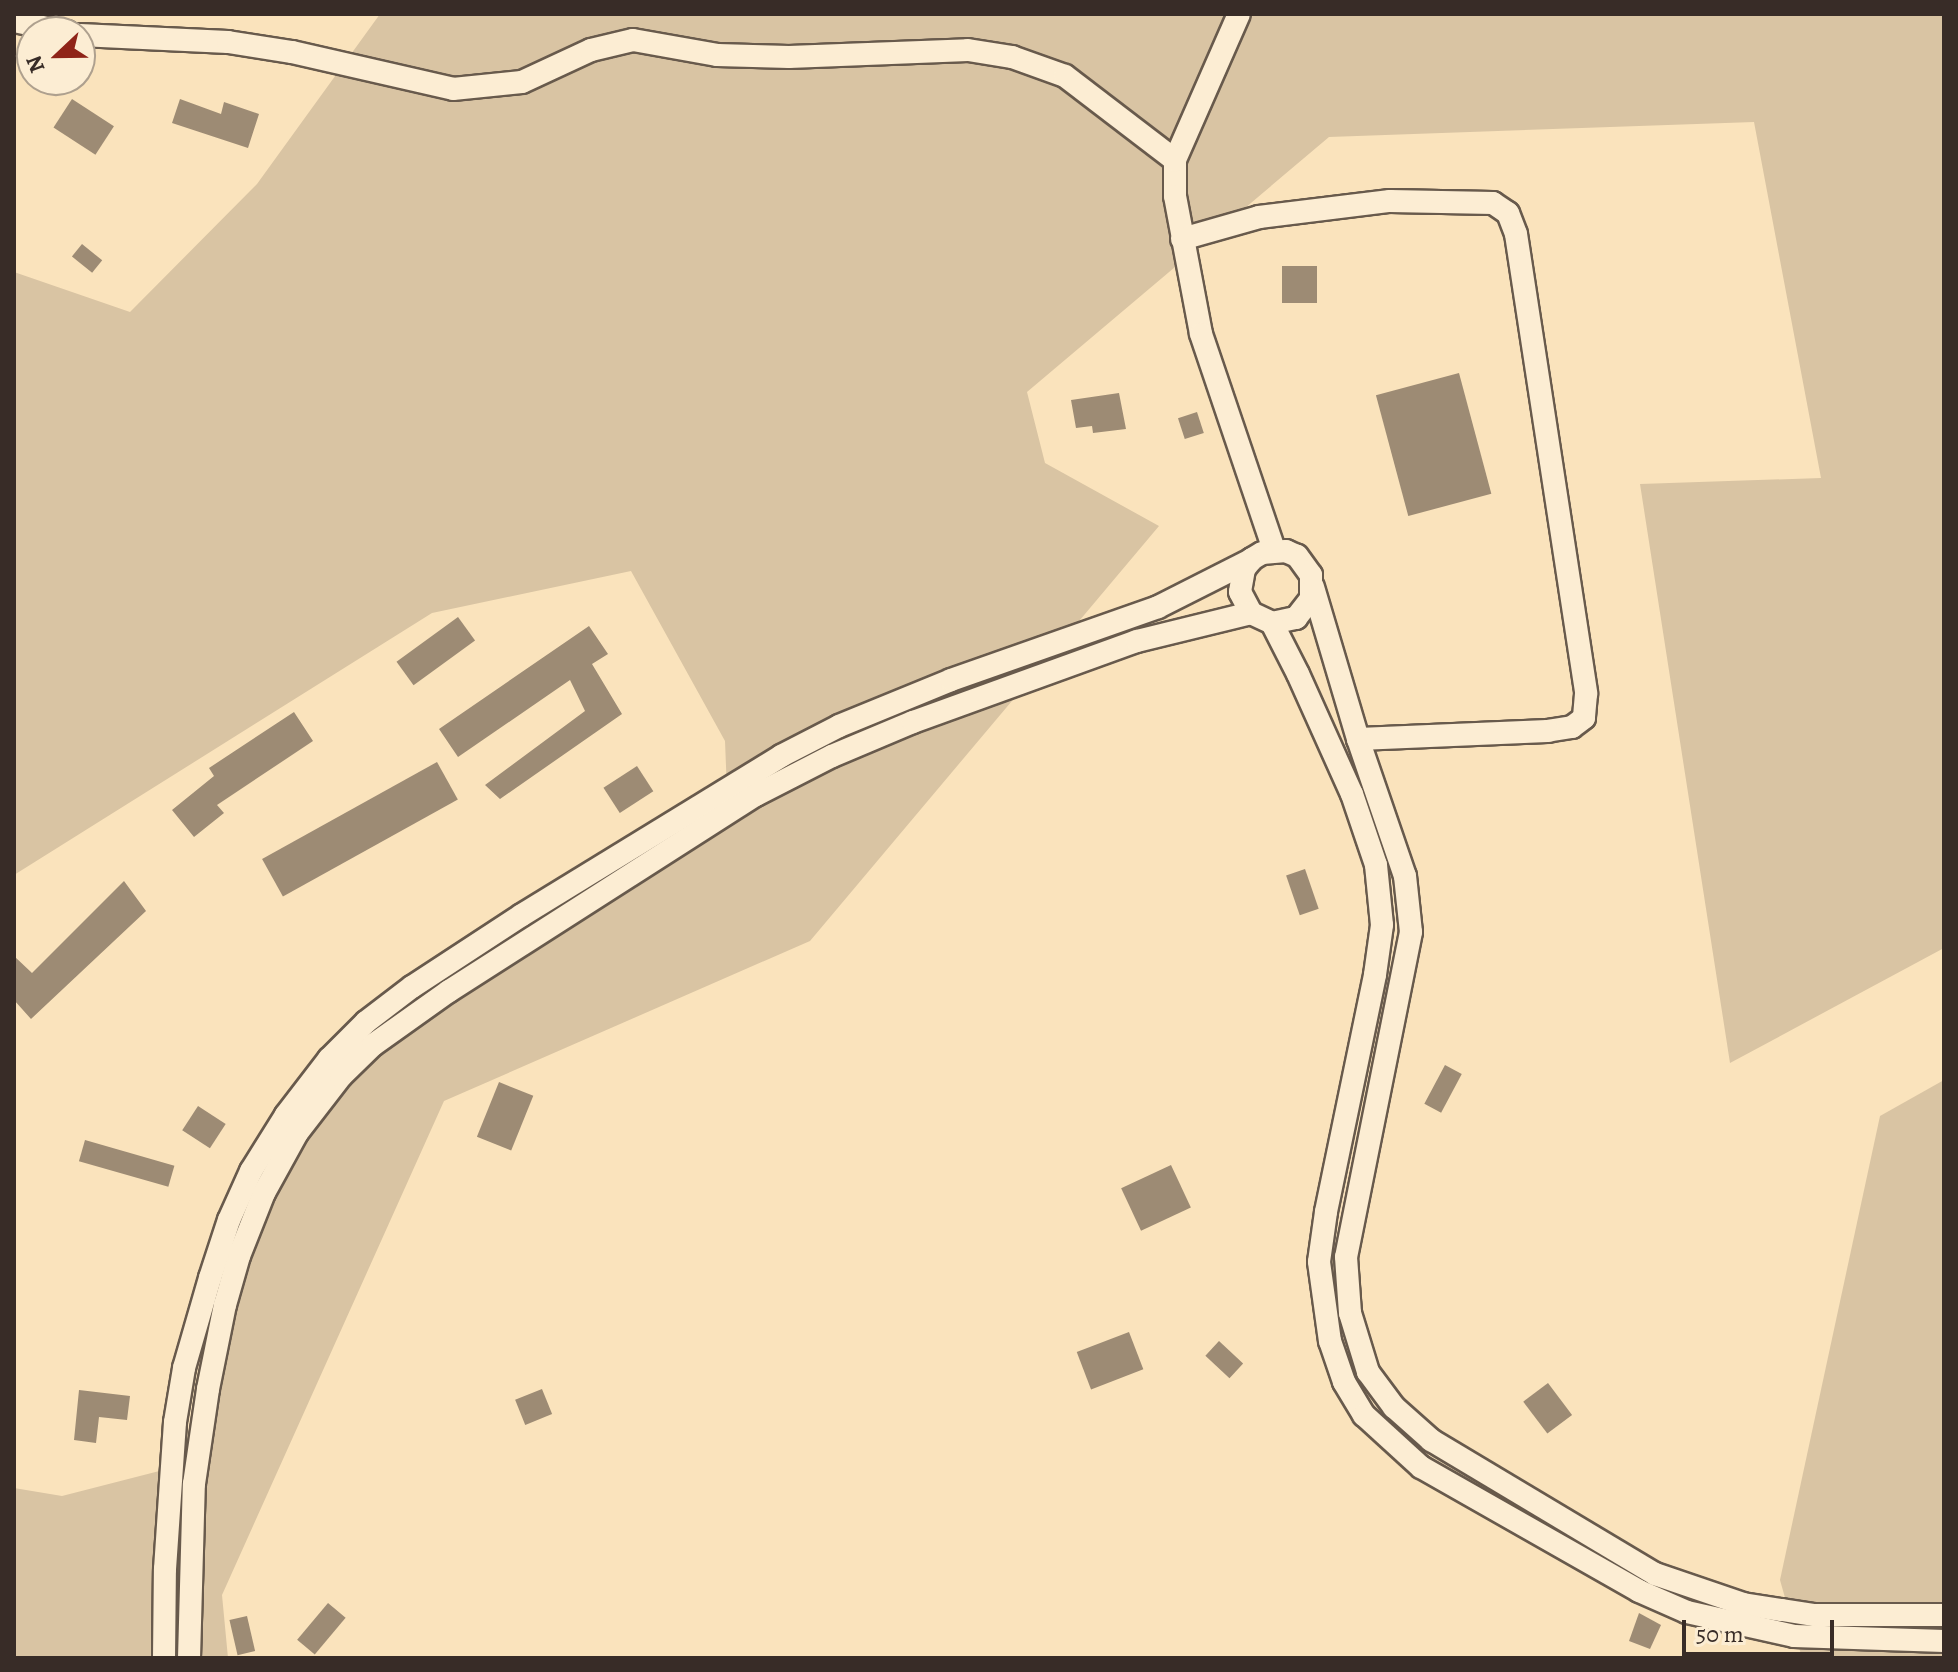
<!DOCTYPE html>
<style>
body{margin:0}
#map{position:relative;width:1958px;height:1672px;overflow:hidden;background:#fae3bc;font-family:Alegreya,serif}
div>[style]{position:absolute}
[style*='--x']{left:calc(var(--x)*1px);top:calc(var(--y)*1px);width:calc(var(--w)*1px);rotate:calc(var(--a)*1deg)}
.green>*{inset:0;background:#d9c4a3}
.building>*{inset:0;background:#9d8b74;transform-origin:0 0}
.roads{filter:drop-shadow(2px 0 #685a4c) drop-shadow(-2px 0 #685a4c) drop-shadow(0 2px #685a4c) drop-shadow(0 -2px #685a4c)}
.minor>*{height:22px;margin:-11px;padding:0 11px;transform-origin:11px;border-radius:11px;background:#fcedd3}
span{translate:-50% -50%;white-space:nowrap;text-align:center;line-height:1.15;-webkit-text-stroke:7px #fcedd3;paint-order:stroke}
.frame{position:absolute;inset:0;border:16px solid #382c27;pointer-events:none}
.north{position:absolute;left:16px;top:16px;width:80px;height:80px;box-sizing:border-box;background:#fcedd3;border:2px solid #aea08e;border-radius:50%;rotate:248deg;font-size:22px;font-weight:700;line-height:32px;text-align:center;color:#382c27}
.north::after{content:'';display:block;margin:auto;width:28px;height:36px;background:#8f2418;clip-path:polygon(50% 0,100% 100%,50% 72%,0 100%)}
.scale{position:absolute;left:1682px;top:1620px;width:152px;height:36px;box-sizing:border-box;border:4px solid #382c27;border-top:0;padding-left:10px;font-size:24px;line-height:28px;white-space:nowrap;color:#382c27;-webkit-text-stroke:6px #fcedd3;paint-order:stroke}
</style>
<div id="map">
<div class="green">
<div style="clip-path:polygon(380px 14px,1944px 14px,1944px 948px,1730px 1063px,1640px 484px,1821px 478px,1754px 122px,1329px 137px,1027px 392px,1045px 463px,1159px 526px,810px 941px,444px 1101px,222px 1595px,228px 1658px,14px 1658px,14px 1488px,62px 1496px,210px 1458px,261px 1152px,505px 953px,728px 816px,725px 741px,631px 571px,432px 613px,14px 875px,14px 272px,130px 312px,257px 184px)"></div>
<div style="clip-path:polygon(1944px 1080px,1944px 1658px,1802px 1658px,1780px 1580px,1880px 1116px)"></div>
</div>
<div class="building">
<div style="left:72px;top:99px;width:50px;height:34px;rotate:33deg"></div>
<div style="clip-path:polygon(180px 99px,221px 114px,224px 102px,259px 114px,248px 148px,172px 123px)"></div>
<div style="left:82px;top:244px;width:26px;height:16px;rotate:39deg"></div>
<div style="left:1282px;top:266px;width:35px;height:37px"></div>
<div style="left:1459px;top:373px;width:125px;height:86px;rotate:75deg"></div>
<div style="clip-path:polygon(1119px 393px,1126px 429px,1093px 433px,1092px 426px,1076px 428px,1071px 400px)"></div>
<div style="left:1197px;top:412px;width:22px;height:20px;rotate:72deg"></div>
<div style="left:458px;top:617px;width:29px;height:76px;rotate:54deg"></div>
<div style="clip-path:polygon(589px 626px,608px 654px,592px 664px,622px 714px,500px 799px,485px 785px,585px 711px,570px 680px,458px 757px,439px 729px)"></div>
<div style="clip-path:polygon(294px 712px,313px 741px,217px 805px,224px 813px,194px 837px,172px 810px,214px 776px,209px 768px)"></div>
<div style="left:437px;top:762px;width:43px;height:200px;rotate:61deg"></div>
<div style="left:637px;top:766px;width:30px;height:40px;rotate:57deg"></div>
<div style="left:1305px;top:869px;width:42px;height:20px;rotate:71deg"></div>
<div style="clip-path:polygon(124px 881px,146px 911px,31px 1019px,14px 1000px,14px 956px,32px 973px)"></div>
<div style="left:1445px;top:1065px;width:19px;height:44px;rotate:28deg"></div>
<div style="left:499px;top:1082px;width:37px;height:59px;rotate:22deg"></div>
<div style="left:198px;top:1106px;width:33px;height:29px;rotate:33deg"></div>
<div style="left:85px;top:1140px;width:93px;height:22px;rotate:16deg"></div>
<div style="left:1171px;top:1165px;width:47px;height:55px;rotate:65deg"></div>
<div style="left:1129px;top:1332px;width:40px;height:56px;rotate:69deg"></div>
<div style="left:1219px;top:1341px;width:33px;height:20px;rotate:43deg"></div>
<div style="left:1548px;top:1383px;width:40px;height:31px;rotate:53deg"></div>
<div style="left:542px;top:1389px;width:27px;height:29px;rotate:68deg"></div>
<div style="clip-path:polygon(79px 1390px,130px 1396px,127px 1420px,99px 1417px,96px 1443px,74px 1440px)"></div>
<div style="left:328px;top:1603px;width:23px;height:48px;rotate:40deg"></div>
<div style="clip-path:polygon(1639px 1613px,1661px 1625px,1650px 1649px,1629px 1641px)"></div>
<div style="left:247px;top:1616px;width:36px;height:18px;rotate:77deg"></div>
</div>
<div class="roads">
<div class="minor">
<div style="--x:1239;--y:14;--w:159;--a:113.7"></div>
<div style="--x:1175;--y:160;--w:36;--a:90"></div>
<div style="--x:1175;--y:196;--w:140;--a:79.3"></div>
<div style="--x:1201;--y:334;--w:228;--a:71.3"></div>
<div style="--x:14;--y:21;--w:54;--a:11.7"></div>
<div style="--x:80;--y:35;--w:148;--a:2.7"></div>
<div style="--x:228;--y:42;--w:65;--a:8.9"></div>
<div style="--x:292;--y:52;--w:165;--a:12.9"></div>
<div style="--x:453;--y:89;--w:69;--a:-5.8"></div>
<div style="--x:522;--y:82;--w:76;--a:-24.9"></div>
<div style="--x:591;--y:50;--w:43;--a:-13.4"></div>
<div style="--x:633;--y:40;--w:85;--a:10.1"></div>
<div style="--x:717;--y:55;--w:72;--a:1.6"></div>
<div style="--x:789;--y:57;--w:179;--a:-2.2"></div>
<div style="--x:968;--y:50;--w:45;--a:9"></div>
<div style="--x:1012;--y:57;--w:56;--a:19.7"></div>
<div style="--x:1065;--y:76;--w:138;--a:37.4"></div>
<div style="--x:1182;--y:239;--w:80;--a:-15.9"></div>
<div style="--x:1259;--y:217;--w:132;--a:-7"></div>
<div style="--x:1390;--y:201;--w:103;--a:1.1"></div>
<div style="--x:1493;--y:203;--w:18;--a:34"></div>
<div style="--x:1508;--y:213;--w:22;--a:69"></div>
<div style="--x:1516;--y:234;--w:465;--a:81.3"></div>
<div style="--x:1586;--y:694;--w:24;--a:95"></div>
<div style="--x:1584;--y:718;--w:15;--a:143"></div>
<div style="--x:1572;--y:727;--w:24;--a:171"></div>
<div style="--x:1548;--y:731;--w:190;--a:177.6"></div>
<div style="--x:1313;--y:587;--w:159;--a:73.5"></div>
<div style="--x:1358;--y:739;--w:145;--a:71.1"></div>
<div style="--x:1405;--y:876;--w:56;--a:83.9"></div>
<div style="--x:1411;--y:932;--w:331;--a:101.3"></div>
<div style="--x:1346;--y:1257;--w:56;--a:85.9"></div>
<div style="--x:1350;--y:1313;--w:62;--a:73"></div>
<div style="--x:1368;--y:1372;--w:44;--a:53.4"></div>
<div style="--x:1394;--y:1407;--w:50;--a:41.7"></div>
<div style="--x:1431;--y:1440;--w:261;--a:30.9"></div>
<div style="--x:1655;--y:1574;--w:93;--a:18.8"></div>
<div style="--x:1743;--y:1604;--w:39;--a:9"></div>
<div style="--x:1782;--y:1610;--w:33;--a:9"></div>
<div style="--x:1815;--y:1615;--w:129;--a:0"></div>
<div style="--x:1272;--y:623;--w:25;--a:-12"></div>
<div style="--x:1296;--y:618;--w:24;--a:-52"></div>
<div style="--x:1311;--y:599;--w:24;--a:-90"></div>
<div style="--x:1311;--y:575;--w:24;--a:-126"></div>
<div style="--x:1297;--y:556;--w:12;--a:-156"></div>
<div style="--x:1286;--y:551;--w:24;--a:175"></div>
<div style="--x:1262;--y:553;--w:12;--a:149"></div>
<div style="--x:1252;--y:559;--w:13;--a:129"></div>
<div style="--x:1244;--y:569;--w:23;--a:100"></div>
<div style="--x:1240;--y:592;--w:24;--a:62"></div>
<div style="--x:1251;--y:613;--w:23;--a:25"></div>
<div style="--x:1272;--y:623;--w:57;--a:63"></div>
<div style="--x:1298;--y:674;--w:132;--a:65.8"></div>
<div style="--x:1352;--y:794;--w:75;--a:71.3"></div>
<div style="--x:1376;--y:865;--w:60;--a:84.3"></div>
<div style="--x:1382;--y:925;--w:50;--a:98"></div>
<div style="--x:1375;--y:975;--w:242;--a:101.7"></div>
<div style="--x:1326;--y:1212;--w:50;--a:98"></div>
<div style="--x:1319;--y:1262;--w:80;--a:82.1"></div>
<div style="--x:1330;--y:1341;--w:43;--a:71.1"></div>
<div style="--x:1344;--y:1382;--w:39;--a:59"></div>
<div style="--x:1364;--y:1415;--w:77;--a:42.4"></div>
<div style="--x:1421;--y:1467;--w:251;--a:29.6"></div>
<div style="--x:1639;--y:1591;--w:52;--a:23.6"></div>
<div style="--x:1687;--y:1612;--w:110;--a:12.6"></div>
<div style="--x:1794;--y:1636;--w:150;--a:1.9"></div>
<div style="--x:164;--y:1658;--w:89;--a:-89.4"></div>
<div style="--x:165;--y:1569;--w:147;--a:-86.1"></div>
<div style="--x:175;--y:1422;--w:55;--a:-80.5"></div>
<div style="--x:184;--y:1368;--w:94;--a:-73.9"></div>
<div style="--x:210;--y:1278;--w:61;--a:-71.9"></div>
<div style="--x:229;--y:1220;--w:54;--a:-65.8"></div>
<div style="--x:251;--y:1171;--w:66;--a:-58"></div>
<div style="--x:286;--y:1115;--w:71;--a:-52.5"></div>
<div style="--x:329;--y:1059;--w:52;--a:-45"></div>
<div style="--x:366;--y:1022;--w:58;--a:-37.3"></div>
<div style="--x:412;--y:987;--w:131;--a:-33.2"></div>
<div style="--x:522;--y:915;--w:304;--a:-31.5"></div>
<div style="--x:781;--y:756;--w:65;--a:-27.3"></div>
<div style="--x:839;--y:726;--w:121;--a:-22.3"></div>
<div style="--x:951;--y:680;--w:219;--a:-19.4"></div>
<div style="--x:1158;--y:607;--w:104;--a:-26.8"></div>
<div style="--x:189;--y:1658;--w:174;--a:-88.4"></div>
<div style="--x:194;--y:1484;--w:96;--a:-81.6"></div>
<div style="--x:208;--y:1389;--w:86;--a:-78.6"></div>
<div style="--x:225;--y:1305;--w:51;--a:-74.1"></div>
<div style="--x:239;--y:1256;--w:68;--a:-68.4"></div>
<div style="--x:264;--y:1193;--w:68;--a:-61.2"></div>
<div style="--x:297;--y:1133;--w:72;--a:-52.3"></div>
<div style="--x:341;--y:1076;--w:45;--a:-44.1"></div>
<div style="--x:373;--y:1045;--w:93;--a:-35.4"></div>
<div style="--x:449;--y:991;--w:364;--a:-32.6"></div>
<div style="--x:756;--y:795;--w:85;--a:-27.2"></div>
<div style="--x:832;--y:756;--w:88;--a:-22.8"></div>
<div style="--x:913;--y:722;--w:238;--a:-19.9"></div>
<div style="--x:1137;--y:641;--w:117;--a:-13.8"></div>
</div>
</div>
<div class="frame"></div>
<div class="north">N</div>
<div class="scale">50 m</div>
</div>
